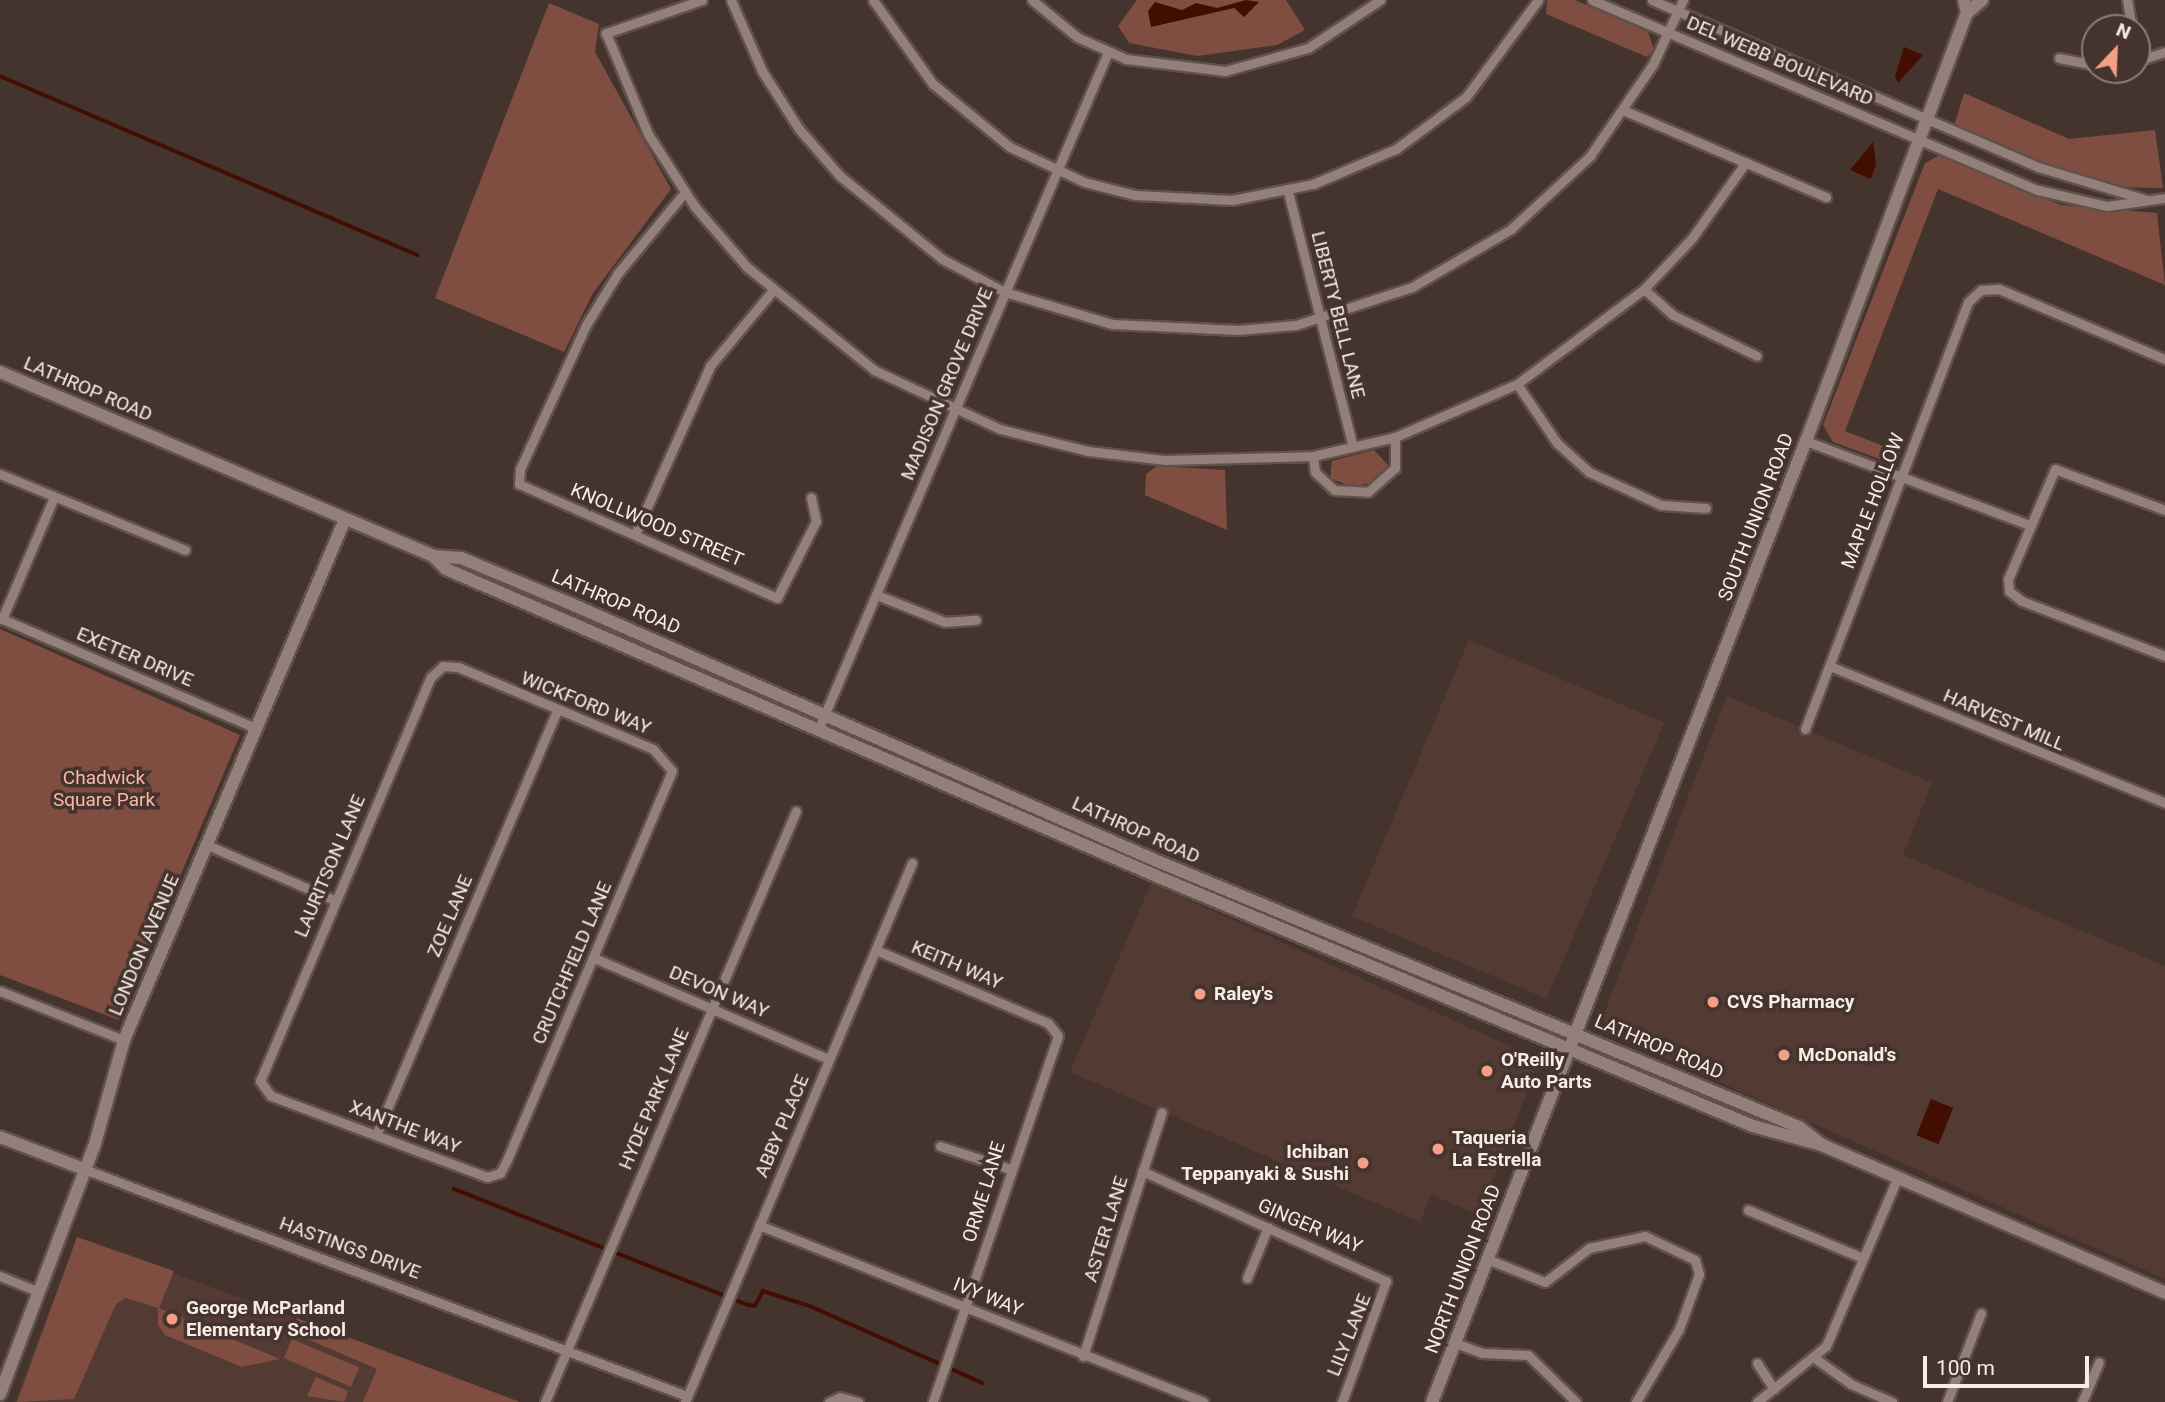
<!DOCTYPE html>
<style>
body{margin:0}
#map{position:relative;width:2165px;height:1402px;overflow:hidden;background:#45332e;font-family:Roboto,sans-serif}
div>[style]{position:absolute}
[style*='--x']{left:calc(var(--x)*1px);top:calc(var(--y)*1px);width:calc(var(--w)*1px);rotate:calc(var(--a)*1deg)}
.built>*{inset:0;background:#533b34;transform-origin:0 0}
.green>*{inset:0;background:#7f4e40;transform-origin:0 0}
.water>*{inset:0;background:#420e01;transform-origin:0 0}
.stream>*{height:3.5px;margin:-1.75px;padding:0 1.75px;transform-origin:1.75px;border-radius:1.75px;background:#420e01}
.roads{filter:drop-shadow(2px 0 #60514d) drop-shadow(-2px 0 #60514d) drop-shadow(0 2px #60514d) drop-shadow(0 -2px #60514d)}
.street>*{height:9px;margin:-4.5px;padding:0 4.5px;transform-origin:4.5px;border-radius:4.5px;background:#94807a}
.secondary>*{height:12px;margin:-6px;padding:0 6px;transform-origin:6px;border-radius:6px;background:#94807a}
.dots>*{width:19px;height:19px;translate:-50% -50%;box-sizing:border-box;border:4px solid #45332e;border-radius:50%}
span{translate:-50% -50%;white-space:nowrap;text-align:center;line-height:1.15;-webkit-text-stroke:7px #45332e;paint-order:stroke}
.street-label{font-size:19px;color:#f7ece8}
.park-label{font-size:19px;color:#f9b8a5}
.poi-label{font-size:19px;color:#f7ece8;font-weight:700}
.left{translate:0 -50%;text-align:left}
.right{translate:-100% -50%;text-align:right}
.north{position:absolute;left:2081px;top:14px;width:70px;height:70px;box-sizing:border-box;background:#45332e;border:2px solid #8c7d78;border-radius:50%;rotate:23deg;font-size:19px;font-weight:700;line-height:28px;text-align:center;color:#f7ece8}
.north::after{content:'';display:block;margin:auto;width:24px;height:32px;background:#f49e86;clip-path:polygon(50% 0,100% 100%,50% 72%,0 100%)}
.scale{position:absolute;left:1923px;top:1356px;width:166px;height:32px;box-sizing:border-box;border:4px solid #f7ece8;border-top:0;padding-left:9px;font-size:21px;line-height:24px;white-space:nowrap;color:#f7ece8;-webkit-text-stroke:5px #45332e;paint-order:stroke}
</style>
<div id="map">
<div class="built">
<div style="left:1469px;top:640px;width:212px;height:300px;rotate:23deg"></div>
<div style="clip-path:polygon(1727px 696px,1932px 783px,1903px 855px,2165px 966px,2165px 1279px,1606px 1032px,1603px 1016px)"></div>
<div style="clip-path:polygon(1151px 883px,1534px 1057px,1537px 1066px,1479px 1215px,1431px 1195px,1420px 1222px,1070px 1072px)"></div>
<div style="clip-path:polygon(77px 1237px,520px 1402px,15px 1402px)"></div>
</div>
<div class="green">
<div style="clip-path:polygon(1137px 0,1286px 0,1305px 30px,1277px 45px,1197px 56px,1129px 43px,1118px 26px)"></div>
<div style="clip-path:polygon(1547px 0,1575px 0,1648px 32px,1654px 50px,1647px 57px,1546px 14px)"></div>
<div style="clip-path:polygon(549px 3px,599px 24px,595px 52px,671px 189px,593px 293px,564px 352px,435px 298px)"></div>
<div style="clip-path:polygon(1964px 93px,2069px 139px,2155px 130px,2163px 188px,2110px 187px,2081px 179px,1954px 126px)"></div>
<div style="clip-path:polygon(1940px 155px,2061px 205px,2157px 213px,2165px 285px,1938px 189px,1845px 431px,1901px 453px,1885px 461px,1833px 442px,1823px 425px,1925px 163px)"></div>
<div style="clip-path:polygon(1374px 450px,1388px 465px,1373px 482px,1352px 487px,1330px 478px,1332px 461px)"></div>
<div style="clip-path:polygon(1157px 466px,1225px 470px,1227px 530px,1145px 495px,1146px 474px)"></div>
<div style="clip-path:polygon(0 629px,240px 735px,119px 1020px,0 975px)"></div>
<div style="clip-path:polygon(77px 1237px,174px 1271px,159px 1308px,280px 1359px,242px 1367px,165px 1335px,158px 1325px,158px 1308px,126px 1298px,116px 1304px,74px 1399px,17px 1402px)"></div>
<div style="clip-path:polygon(297px 1318px,520px 1402px,363px 1402px,377px 1369px,291px 1332px)"></div>
<div style="left:292px;top:1339px;width:73px;height:21px;rotate:23deg"></div>
<div style="clip-path:polygon(316px 1377px,348px 1391px,344px 1402px,307px 1396px)"></div>
</div>
<div class="water">
<div style="clip-path:polygon(1246px 0,1259px 2px,1244px 17px,1234px 8px,1151px 27px,1148px 11px,1155px 2px,1182px 10px,1196px 3px,1217px 8px)"></div>
<div style="clip-path:polygon(1904px 47px,1923px 55px,1898px 83px,1895px 77px)"></div>
<div style="clip-path:polygon(1873px 142px,1876px 164px,1871px 179px,1850px 170px)"></div>
<div style="left:1931px;top:1099px;width:24px;height:39px;rotate:22deg"></div>
</div>
<div class="stream">
<div style="--x:0;--y:76;--w:454;--a:23.2"></div>
<div style="--x:454;--y:1189;--w:317;--a:21.5"></div>
<div style="--x:749;--y:1305;--w:6;--a:9"></div>
<div style="--x:755;--y:1306;--w:17;--a:-62"></div>
<div style="--x:763;--y:1291;--w:49;--a:17.7"></div>
<div style="--x:810;--y:1306;--w:189;--a:24"></div>
</div>
<div class="roads">
<div class="street">
<div style="--x:702;--y:0;--w:102;--a:161"></div>
<div style="--x:606;--y:33;--w:109;--a:67.4"></div>
<div style="--x:648;--y:134;--w:87;--a:57.2"></div>
<div style="--x:695;--y:207;--w:79;--a:49.1"></div>
<div style="--x:747;--y:267;--w:164;--a:39"></div>
<div style="--x:874;--y:370;--w:139;--a:25.1"></div>
<div style="--x:1000;--y:429;--w:91;--a:14"></div>
<div style="--x:1088;--y:451;--w:78;--a:6.7"></div>
<div style="--x:1165;--y:460;--w:148;--a:-1.5"></div>
<div style="--x:1313;--y:456;--w:84;--a:-13"></div>
<div style="--x:1395;--y:437;--w:133;--a:-23.5"></div>
<div style="--x:1517;--y:384;--w:159;--a:-36.8"></div>
<div style="--x:1644;--y:289;--w:70;--a:-46.7"></div>
<div style="--x:1692;--y:238;--w:93;--a:-54.6"></div>
<div style="--x:731;--y:0;--w:77;--a:66.4"></div>
<div style="--x:762;--y:71;--w:69;--a:57.5"></div>
<div style="--x:799;--y:129;--w:62;--a:48.9"></div>
<div style="--x:840;--y:176;--w:132;--a:39.1"></div>
<div style="--x:942;--y:259;--w:71;--a:27.6"></div>
<div style="--x:1005;--y:292;--w:112;--a:16.7"></div>
<div style="--x:1112;--y:324;--w:126;--a:2.7"></div>
<div style="--x:1238;--y:330;--w:58;--a:-4.9"></div>
<div style="--x:1296;--y:325;--w:122;--a:-18.1"></div>
<div style="--x:1412;--y:287;--w:115;--a:-30.4"></div>
<div style="--x:1511;--y:229;--w:108;--a:-42.7"></div>
<div style="--x:1590;--y:156;--w:112;--a:-55.6"></div>
<div style="--x:1653;--y:64;--w:71;--a:-64.9"></div>
<div style="--x:873;--y:0;--w:103;--a:54.5"></div>
<div style="--x:933;--y:84;--w:99;--a:39.3"></div>
<div style="--x:1010;--y:147;--w:82;--a:25.3"></div>
<div style="--x:1084;--y:182;--w:53;--a:14.3"></div>
<div style="--x:1135;--y:195;--w:97;--a:3"></div>
<div style="--x:1232;--y:200;--w:83;--a:-11.2"></div>
<div style="--x:1313;--y:184;--w:90;--a:-22.9"></div>
<div style="--x:1396;--y:149;--w:87;--a:-36.6"></div>
<div style="--x:1466;--y:97;--w:121;--a:-53.4"></div>
<div style="--x:1032;--y:0;--w:58;--a:39.4"></div>
<div style="--x:1077;--y:37;--w:54;--a:24.2"></div>
<div style="--x:1126;--y:59;--w:100;--a:6.9"></div>
<div style="--x:1225;--y:71;--w:86;--a:-15.5"></div>
<div style="--x:1308;--y:48;--w:87;--a:-33.7"></div>
<div style="--x:1592;--y:0;--w:485;--a:23.1"></div>
<div style="--x:2038;--y:190;--w:71;--a:13.1"></div>
<div style="--x:2107;--y:206;--w:59;--a:-7.9"></div>
<div style="--x:1652;--y:0;--w:421;--a:23.4"></div>
<div style="--x:2038;--y:167;--w:114;--a:16.8"></div>
<div style="--x:2127;--y:0;--w:28;--a:80"></div>
<div style="--x:2059;--y:58;--w:37;--a:11"></div>
<div style="--x:2137;--y:61;--w:29;--a:-18"></div>
<div style="--x:1623;--y:110;--w:221;--a:23.2"></div>
<div style="--x:685;--y:192;--w:105;--a:129.6"></div>
<div style="--x:618;--y:273;--w:61;--a:121.6"></div>
<div style="--x:586;--y:325;--w:158;--a:114.6"></div>
<div style="--x:520;--y:469;--w:15;--a:94"></div>
<div style="--x:519;--y:484;--w:282;--a:23.8"></div>
<div style="--x:777;--y:598;--w:86;--a:-63.1"></div>
<div style="--x:816;--y:521;--w:24;--a:-102"></div>
<div style="--x:1288;--y:192;--w:263;--a:75.7"></div>
<div style="--x:1644;--y:289;--w:39;--a:42"></div>
<div style="--x:1673;--y:315;--w:93;--a:26"></div>
<div style="--x:1517;--y:384;--w:71;--a:55.9"></div>
<div style="--x:1557;--y:443;--w:43;--a:42.2"></div>
<div style="--x:1589;--y:472;--w:79;--a:24.6"></div>
<div style="--x:1661;--y:505;--w:45;--a:3.8"></div>
<div style="--x:1806;--y:441;--w:238;--a:20.6"></div>
<div style="--x:1313;--y:456;--w:16;--a:83"></div>
<div style="--x:1315;--y:472;--w:26;--a:43"></div>
<div style="--x:1334;--y:490;--w:34;--a:3"></div>
<div style="--x:1368;--y:492;--w:36;--a:-42"></div>
<div style="--x:1395;--y:468;--w:31;--a:-90"></div>
<div style="--x:0;--y:474;--w:200;--a:22.3"></div>
<div style="--x:2165;--y:510;--w:117;--a:-159.6"></div>
<div style="--x:2055;--y:469;--w:120;--a:113.1"></div>
<div style="--x:2008;--y:579;--w:12;--a:85"></div>
<div style="--x:2009;--y:591;--w:16;--a:38"></div>
<div style="--x:2022;--y:601;--w:153;--a:21"></div>
<div style="--x:635;--y:534;--w:184;--a:-65.9"></div>
<div style="--x:710;--y:366;--w:99;--a:-50.3"></div>
<div style="--x:877;--y:595;--w:73;--a:21.7"></div>
<div style="--x:945;--y:622;--w:31;--a:-4"></div>
<div style="--x:0;--y:618;--w:279;--a:23.3"></div>
<div style="--x:2;--y:619;--w:133;--a:-66.9"></div>
<div style="--x:1830;--y:666;--w:362;--a:22.2"></div>
<div style="--x:458;--y:667;--w:212;--a:22.8"></div>
<div style="--x:653;--y:749;--w:29;--a:49"></div>
<div style="--x:672;--y:771;--w:423;--a:113"></div>
<div style="--x:507;--y:1160;--w:15;--a:118"></div>
<div style="--x:500;--y:1173;--w:14;--a:163"></div>
<div style="--x:487;--y:1177;--w:231;--a:-159.4"></div>
<div style="--x:271;--y:1096;--w:19;--a:-126"></div>
<div style="--x:260;--y:1081;--w:439;--a:-67.1"></div>
<div style="--x:431;--y:677;--w:16;--a:-43"></div>
<div style="--x:443;--y:666;--w:15;--a:4"></div>
<div style="--x:1805;--y:729;--w:457;--a:-69.1"></div>
<div style="--x:1968;--y:302;--w:18;--a:-43"></div>
<div style="--x:1981;--y:290;--w:18;--a:-3"></div>
<div style="--x:1999;--y:289;--w:180;--a:22.9"></div>
<div style="--x:818;--y:730;--w:737;--a:-66.84"></div>
<div style="--x:207;--y:845;--w:138;--a:23.4"></div>
<div style="--x:876;--y:950;--w:187;--a:23"></div>
<div style="--x:1048;--y:1023;--w:16;--a:52"></div>
<div style="--x:1058;--y:1036;--w:387;--a:108.9"></div>
<div style="--x:594;--y:958;--w:256;--a:23.3"></div>
<div style="--x:0;--y:991;--w:133;--a:21.6"></div>
<div style="--x:376;--y:1135;--w:462;--a:-66.9"></div>
<div style="--x:940;--y:1146;--w:74;--a:18.2"></div>
<div style="--x:84;--y:1169;--w:644;--a:20.63"></div>
<div style="--x:1142;--y:1171;--w:268;--a:24.3"></div>
<div style="--x:1386;--y:1281;--w:129;--a:110"></div>
<div style="--x:1748;--y:1210;--w:125;--a:22.7"></div>
<div style="--x:759;--y:1225;--w:478;--a:21.7"></div>
<div style="--x:1487;--y:1259;--w:62;--a:21.6"></div>
<div style="--x:1545;--y:1282;--w:56;--a:-37.7"></div>
<div style="--x:1589;--y:1248;--w:57;--a:-12.1"></div>
<div style="--x:1645;--y:1236;--w:55;--a:25.6"></div>
<div style="--x:1695;--y:1260;--w:15;--a:74"></div>
<div style="--x:1699;--y:1274;--w:59;--a:110"></div>
<div style="--x:1679;--y:1329;--w:85;--a:120.5"></div>
<div style="--x:0;--y:1276;--w:42;--a:22.3"></div>
<div style="--x:1247;--y:1278;--w:55;--a:-67.6"></div>
<div style="--x:1455;--y:1343;--w:29;--a:20"></div>
<div style="--x:1482;--y:1353;--w:46;--a:2.5"></div>
<div style="--x:1528;--y:1355;--w:67;--a:44.4"></div>
<div style="--x:1083;--y:1356;--w:256;--a:-72.1"></div>
<div style="--x:1816;--y:1359;--w:43;--a:35.5"></div>
<div style="--x:1851;--y:1384;--w:45;--a:23.7"></div>
<div style="--x:1757;--y:1363;--w:31;--a:57"></div>
<div style="--x:545;--y:1402;--w:642;--a:-66.99"></div>
<div style="--x:685;--y:1402;--w:585;--a:-67.16"></div>
<div style="--x:829;--y:1402;--w:12;--a:-24"></div>
<div style="--x:840;--y:1397;--w:19;--a:16"></div>
<div style="--x:1757;--y:1402;--w:89;--a:-39.1"></div>
<div style="--x:1826;--y:1346;--w:181;--a:-67"></div>
<div style="--x:1947;--y:1402;--w:95;--a:-69.1"></div>
<div style="--x:2082;--y:1402;--w:43;--a:-67"></div>
</div>
<div class="secondary">
<div style="--x:1967;--y:13;--w:20;--a:-41"></div>
<div style="--x:0;--y:372;--w:470;--a:23"></div>
<div style="--x:433;--y:556;--w:28;--a:4"></div>
<div style="--x:461;--y:558;--w:117;--a:22.6"></div>
<div style="--x:569;--y:603;--w:642;--a:23.69"></div>
<div style="--x:1157;--y:861;--w:695;--a:22.51"></div>
<div style="--x:1799;--y:1127;--w:29;--a:38"></div>
<div style="--x:433;--y:556;--w:18;--a:45"></div>
<div style="--x:446;--y:569;--w:779;--a:23.37"></div>
<div style="--x:1161;--y:878;--w:642;--a:22.73"></div>
<div style="--x:1753;--y:1126;--w:72;--a:15.4"></div>
<div style="--x:1822;--y:1145;--w:374;--a:23.3"></div>
<div style="--x:0;--y:1137;--w:90;--a:20.9"></div>
<div style="--x:0;--y:1394;--w:264;--a:-69.2"></div>
<div style="--x:94;--y:1147;--w:111;--a:-74.3"></div>
<div style="--x:124;--y:1040;--w:566;--a:-67.01"></div>
<div style="--x:1432;--y:1402;--w:1031;--a:-68.74"></div>
<div style="--x:1806;--y:441;--w:457;--a:-69.4"></div>
<div style="--x:1967;--y:13;--w:13;--a:-103"></div>
</div>
</div>
<div class="dots">
<div style="left:1200px;top:994px;background:#f49e86"></div>
<div style="left:1713px;top:1002px;background:#f49e86"></div>
<div style="left:1784px;top:1055px;background:#f49e86"></div>
<div style="left:1487px;top:1071px;background:#f49e86"></div>
<div style="left:1438px;top:1149px;background:#f49e86"></div>
<div style="left:1363px;top:1163px;background:#f49e86"></div>
<div style="left:172px;top:1319px;background:#f49e86"></div>
</div>
<div class="street-label">
<span style="left:1780px;top:61px;rotate:23deg">DEL WEBB BOULEVARD</span>
<span style="left:1338px;top:315px;rotate:76deg">LIBERTY BELL LANE</span>
<span style="left:947px;top:384px;rotate:-67deg">MADISON GROVE DRIVE</span>
<span style="left:88px;top:389px;rotate:23deg">LATHROP ROAD</span>
<span style="left:1873px;top:501px;rotate:-69deg">MAPLE HOLLOW</span>
<span style="left:1756px;top:517px;rotate:-69deg">SOUTH UNION ROAD</span>
<span style="left:657px;top:525px;rotate:23deg">KNOLLWOOD STREET</span>
<span style="left:616px;top:602px;rotate:23deg">LATHROP ROAD</span>
<span style="left:135px;top:657px;rotate:23deg">EXETER DRIVE</span>
<span style="left:586px;top:703px;rotate:22deg">WICKFORD WAY</span>
<span style="left:2004px;top:720px;rotate:23deg">HARVEST MILL</span>
<span style="left:1136px;top:830px;rotate:24deg">LATHROP ROAD</span>
<span style="left:330px;top:866px;rotate:-67deg">LAURITSON LANE</span>
<span style="left:450px;top:916px;rotate:-67deg">ZOE LANE</span>
<span style="left:144px;top:945px;rotate:-67deg">LONDON AVENUE</span>
<span style="left:572px;top:963px;rotate:-67deg">CRUTCHFIELD LANE</span>
<span style="left:957px;top:965px;rotate:23deg">KEITH WAY</span>
<span style="left:719px;top:992px;rotate:23deg">DEVON WAY</span>
<span style="left:1659px;top:1047px;rotate:23deg">LATHROP ROAD</span>
<span style="left:654px;top:1099px;rotate:-67deg">HYDE PARK LANE</span>
<span style="left:782px;top:1126px;rotate:-67deg">ABBY PLACE</span>
<span style="left:405px;top:1127px;rotate:21deg">XANTHE WAY</span>
<span style="left:984px;top:1192px;rotate:-73deg">ORME LANE</span>
<span style="left:1310px;top:1226px;rotate:23deg">GINGER WAY</span>
<span style="left:1106px;top:1229px;rotate:-73deg">ASTER LANE</span>
<span style="left:350px;top:1248px;rotate:20deg">HASTINGS DRIVE</span>
<span style="left:1463px;top:1269px;rotate:-69deg">NORTH UNION ROAD</span>
<span style="left:988px;top:1297px;rotate:22deg">IVY WAY</span>
<span style="left:1349px;top:1335px;rotate:-68deg">LILY LANE</span>
</div>
<div class="park-label">
<span style="left:104px;top:789px">Chadwick<br>Square Park</span>
</div>
<div class="poi-label">
<span class="left" style="left:1214px;top:994px">Raley's</span>
<span class="left" style="left:1727px;top:1002px">CVS Pharmacy</span>
<span class="left" style="left:1798px;top:1055px">McDonald's</span>
<span class="left" style="left:1501px;top:1071px">O'Reilly<br>Auto Parts</span>
<span class="left" style="left:1452px;top:1149px">Taqueria<br>La Estrella</span>
<span class="right" style="left:1349px;top:1163px">Ichiban<br>Teppanyaki &amp; Sushi</span>
<span class="left" style="left:186px;top:1319px">George McParland<br>Elementary School</span>
</div>
<div class="north">N</div>
<div class="scale">100 m</div>
</div>
